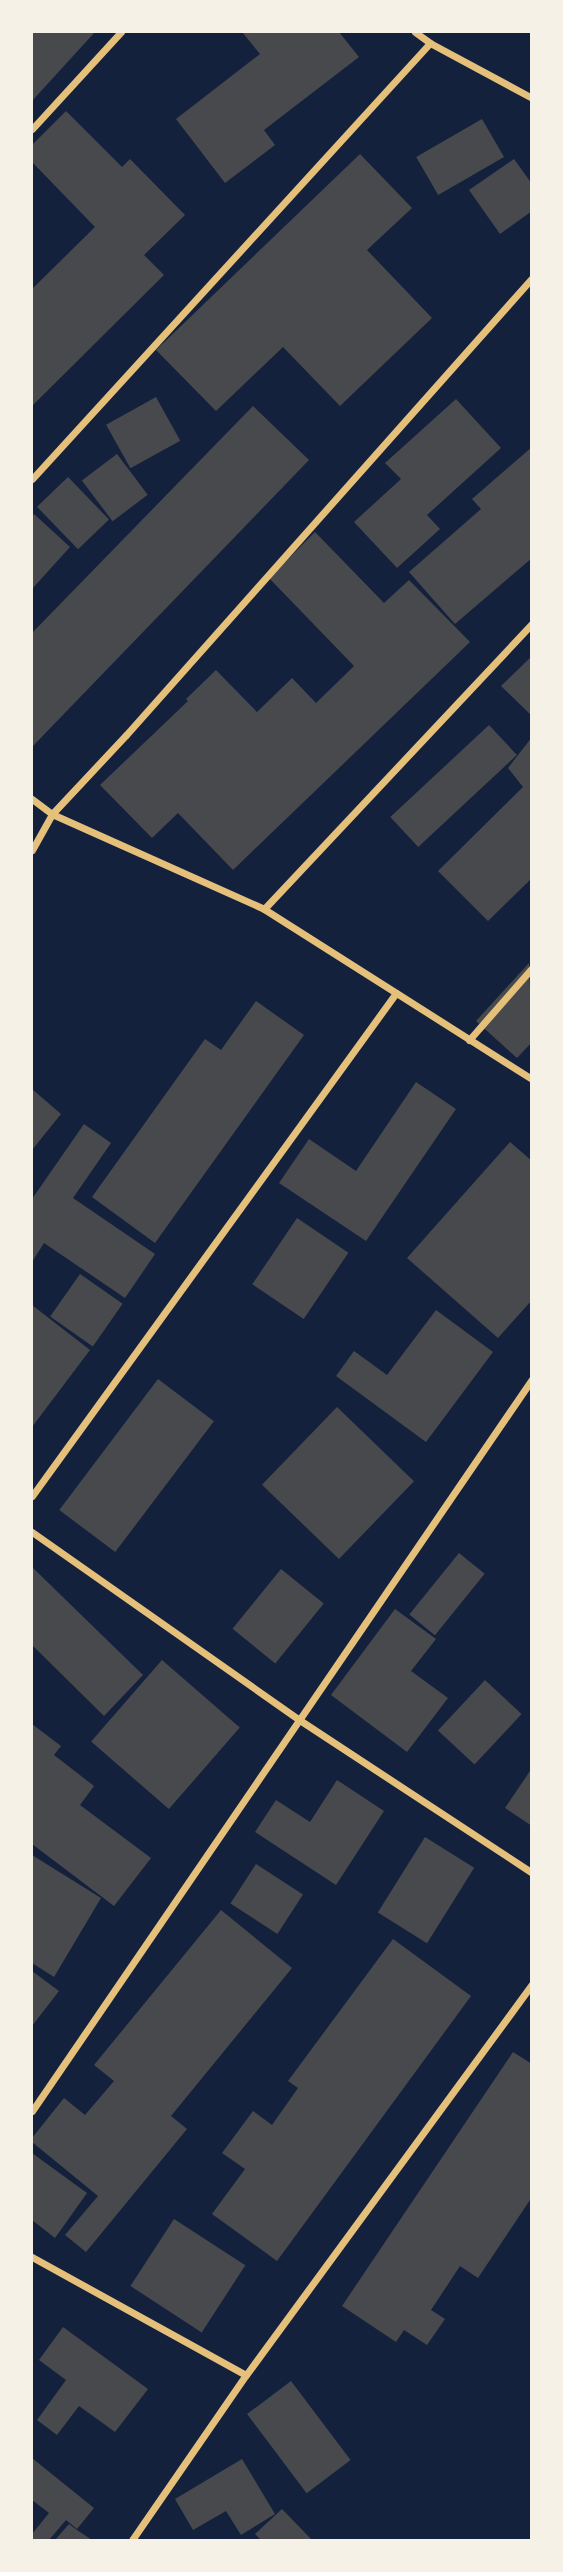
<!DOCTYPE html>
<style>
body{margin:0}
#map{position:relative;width:563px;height:2572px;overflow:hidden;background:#14213d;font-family:"Open Sans",sans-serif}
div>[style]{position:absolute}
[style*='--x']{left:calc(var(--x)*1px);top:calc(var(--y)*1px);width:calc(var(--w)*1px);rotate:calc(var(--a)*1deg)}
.building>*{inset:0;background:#48494c;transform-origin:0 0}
.minor>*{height:7px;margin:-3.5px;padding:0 3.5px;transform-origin:3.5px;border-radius:3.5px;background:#e5c07b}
span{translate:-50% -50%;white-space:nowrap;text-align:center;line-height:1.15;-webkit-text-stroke:7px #f6f1e7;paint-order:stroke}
.frame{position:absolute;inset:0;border:33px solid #f6f1e7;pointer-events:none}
</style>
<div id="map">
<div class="building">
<div style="clip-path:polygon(32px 32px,95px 32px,32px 101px)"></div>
<div style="clip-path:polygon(242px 32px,339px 32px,359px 57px,264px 130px,275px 145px,225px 183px,176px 119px,260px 54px)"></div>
<div style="clip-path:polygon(66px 111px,122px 167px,130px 159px,185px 215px,144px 255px,164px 275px,32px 406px,32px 289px,95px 227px,32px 162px,32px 145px)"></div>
<div style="left:482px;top:119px;width:44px;height:76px;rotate:60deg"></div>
<div style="clip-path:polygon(360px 154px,412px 208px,367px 250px,432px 318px,340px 406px,283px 347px,216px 411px,156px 350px)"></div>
<div style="clip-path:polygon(514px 159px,532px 184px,532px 211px,500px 234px,469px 190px)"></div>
<div style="left:156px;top:397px;width:50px;height:57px;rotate:61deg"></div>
<div style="clip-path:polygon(456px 399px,501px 448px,427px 515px,440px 529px,397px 568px,354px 522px,401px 479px,385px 463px)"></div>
<div style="clip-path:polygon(253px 406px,309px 460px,32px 747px,32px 633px)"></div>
<div style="clip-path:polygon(532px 447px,532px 558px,455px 624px,409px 572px,481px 509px,472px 499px)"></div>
<div style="left:117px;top:454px;width:51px;height:44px;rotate:53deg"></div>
<div style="left:68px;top:477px;width:59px;height:43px;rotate:46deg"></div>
<div style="clip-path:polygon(34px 514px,70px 547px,32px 589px,32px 517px)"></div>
<div style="clip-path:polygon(315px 532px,384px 603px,409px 580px,470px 642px,233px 870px,178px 813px,152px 838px,100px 785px,188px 701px,186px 699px,216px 670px,257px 712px,292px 678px,316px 703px,354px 666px,269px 578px)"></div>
<div style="clip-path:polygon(532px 656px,532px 716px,501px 686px)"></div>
<div style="left:489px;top:725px;width:41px;height:135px;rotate:47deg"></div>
<div style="clip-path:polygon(532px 737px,532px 878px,488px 921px,438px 871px,523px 787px,508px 768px)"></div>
<div style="clip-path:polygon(529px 963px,532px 1042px,517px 1058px,476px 1021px)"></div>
<div style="clip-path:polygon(256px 1001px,304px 1035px,155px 1243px,92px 1197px,205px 1039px,221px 1050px)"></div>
<div style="clip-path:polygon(416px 1082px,456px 1109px,366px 1241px,279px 1183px,309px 1139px,356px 1171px)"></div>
<div style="clip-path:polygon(32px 1089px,61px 1114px,32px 1150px)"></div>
<div style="clip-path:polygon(84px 1124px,111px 1143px,73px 1198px,155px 1254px,125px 1298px,44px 1243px,32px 1262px,32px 1199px)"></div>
<div style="clip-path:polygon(510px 1142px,532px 1161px,532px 1300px,498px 1338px,407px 1258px)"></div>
<div style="left:297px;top:1218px;width:62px;height:80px;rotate:34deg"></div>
<div style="left:80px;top:1274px;width:52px;height:52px;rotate:35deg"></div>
<div style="clip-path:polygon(32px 1305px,90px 1350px,32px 1427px)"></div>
<div style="clip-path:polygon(436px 1310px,493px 1352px,426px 1442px,336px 1376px,354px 1351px,387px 1375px)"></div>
<div style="left:158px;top:1379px;width:70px;height:164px;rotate:37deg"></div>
<div style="left:337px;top:1407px;width:107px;height:108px;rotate:44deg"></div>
<div style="left:459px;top:1553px;width:33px;height:79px;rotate:39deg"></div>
<div style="clip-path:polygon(32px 1567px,143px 1675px,104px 1716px,32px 1645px)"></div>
<div style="left:281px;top:1569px;width:55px;height:77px;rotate:39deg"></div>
<div style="clip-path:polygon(395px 1609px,436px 1639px,411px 1671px,448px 1698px,407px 1752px,331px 1695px)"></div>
<div style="left:162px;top:1660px;width:103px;height:108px;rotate:41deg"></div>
<div style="left:485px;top:1680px;width:50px;height:69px;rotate:43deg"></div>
<div style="clip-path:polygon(32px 1724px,61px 1746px,54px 1755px,94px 1786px,80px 1805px,151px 1858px,114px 1906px,32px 1844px)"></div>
<div style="clip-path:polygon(532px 1768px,532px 1826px,505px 1808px)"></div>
<div style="clip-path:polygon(337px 1780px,384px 1811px,336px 1885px,255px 1832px,276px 1800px,310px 1822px)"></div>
<div style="left:425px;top:1837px;width:58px;height:89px;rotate:32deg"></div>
<div style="clip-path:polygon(32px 1855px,101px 1898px,54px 1977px,32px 1963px)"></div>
<div style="left:256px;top:1864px;width:56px;height:47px;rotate:33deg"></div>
<div style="clip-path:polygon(221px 1910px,292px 1968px,171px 2116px,187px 2129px,86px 2252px,65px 2235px,98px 2196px,32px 2142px,32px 2138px,64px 2098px,85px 2115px,114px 2081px,94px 2065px)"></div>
<div style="clip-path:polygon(393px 1939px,471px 1996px,277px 2261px,212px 2214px,245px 2169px,222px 2153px,253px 2111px,272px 2125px,298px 2088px,288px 2081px)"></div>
<div style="clip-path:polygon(32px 1971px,59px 1991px,32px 2026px)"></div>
<div style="clip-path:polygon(513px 2052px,532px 2064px,532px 2197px,478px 2278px,460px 2266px,431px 2310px,445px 2319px,427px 2345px,404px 2330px,396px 2342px,342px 2306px)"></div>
<div style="clip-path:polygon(32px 2153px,87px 2193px,55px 2238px,32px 2220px)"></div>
<div style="left:174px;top:2219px;width:85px;height:80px;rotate:33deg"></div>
<div style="clip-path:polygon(63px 2327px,148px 2389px,115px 2432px,79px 2406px,57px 2435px,37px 2420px,66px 2380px,39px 2360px)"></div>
<div style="left:291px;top:2381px;width:99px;height:55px;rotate:53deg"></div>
<div style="clip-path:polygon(32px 2458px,94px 2508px,77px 2529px,66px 2520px,49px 2540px,32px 2540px,32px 2534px,49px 2513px,32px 2500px)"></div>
<div style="clip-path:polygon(242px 2459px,275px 2514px,241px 2535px,226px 2511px,193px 2530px,175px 2499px)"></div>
<div style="clip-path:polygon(282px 2509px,312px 2540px,261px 2540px,255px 2534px)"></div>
<div style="clip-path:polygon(69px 2524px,77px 2530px,92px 2540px,55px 2540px)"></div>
</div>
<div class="minor">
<div style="--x:415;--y:32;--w:19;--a:36"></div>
<div style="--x:430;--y:43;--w:116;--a:28.3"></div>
<div style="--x:32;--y:129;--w:132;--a:-47.5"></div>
<div style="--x:32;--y:479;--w:590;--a:-47.61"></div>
<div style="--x:32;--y:799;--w:25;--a:37"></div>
<div style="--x:52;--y:814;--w:232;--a:24.1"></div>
<div style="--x:264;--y:909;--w:317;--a:32.4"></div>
<div style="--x:32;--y:850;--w:41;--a:-60.9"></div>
<div style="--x:52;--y:814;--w:108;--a:-46.9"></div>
<div style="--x:126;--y:735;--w:611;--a:-48.38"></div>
<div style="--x:264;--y:909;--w:391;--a:-46.8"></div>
<div style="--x:469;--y:1040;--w:96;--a:-48.8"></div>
<div style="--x:32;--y:1496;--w:621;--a:-54.11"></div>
<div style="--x:32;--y:1532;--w:325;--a:35.1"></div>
<div style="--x:298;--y:1719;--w:280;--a:33.3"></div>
<div style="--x:32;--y:2111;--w:886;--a:-55.66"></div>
<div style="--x:32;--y:2257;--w:244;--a:28.9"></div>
<div style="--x:132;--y:2540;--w:201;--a:-55.4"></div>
<div style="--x:246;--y:2375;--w:484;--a:-53.8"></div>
</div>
<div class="frame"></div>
</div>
